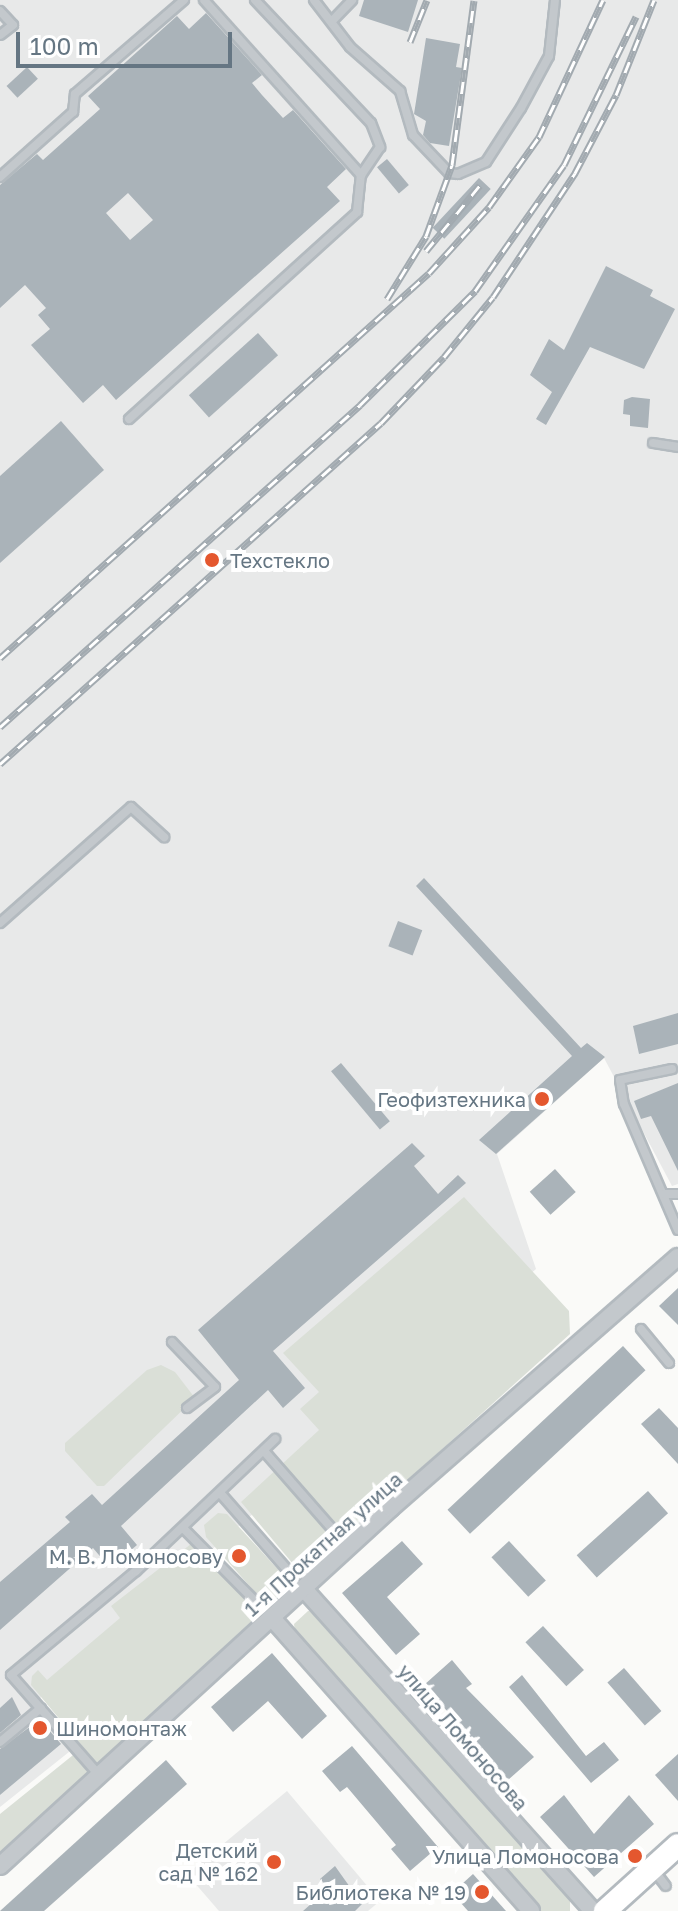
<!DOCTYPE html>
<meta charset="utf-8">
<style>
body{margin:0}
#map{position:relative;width:678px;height:1911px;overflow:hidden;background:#fafaf8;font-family:"Golos Text",sans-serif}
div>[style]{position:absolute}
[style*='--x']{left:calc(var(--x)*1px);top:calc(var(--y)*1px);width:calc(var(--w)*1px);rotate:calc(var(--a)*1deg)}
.built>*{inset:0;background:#e8e9e9}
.green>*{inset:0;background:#dadfd7}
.building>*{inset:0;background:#aab3b9;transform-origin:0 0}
.roads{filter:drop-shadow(2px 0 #b3babf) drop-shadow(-2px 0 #b3babf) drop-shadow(0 2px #b3babf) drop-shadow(0 -2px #b3babf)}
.lane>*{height:8px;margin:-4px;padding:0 4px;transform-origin:4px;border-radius:4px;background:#c3c8cc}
.street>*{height:16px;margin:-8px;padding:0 8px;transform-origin:8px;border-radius:8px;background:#c3c8cc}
.secondary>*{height:22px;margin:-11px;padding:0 11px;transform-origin:11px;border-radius:11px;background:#fff}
.rail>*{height:7px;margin-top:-3.5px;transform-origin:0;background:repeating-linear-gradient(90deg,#fff 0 12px,#a2aab0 0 24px);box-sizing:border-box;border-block:2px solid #a2aab0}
.dots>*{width:22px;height:22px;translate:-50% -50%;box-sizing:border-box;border:4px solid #fff;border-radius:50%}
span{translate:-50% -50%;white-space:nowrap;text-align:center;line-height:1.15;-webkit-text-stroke:8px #fff;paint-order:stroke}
.poi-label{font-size:20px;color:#657683}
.left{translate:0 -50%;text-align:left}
.right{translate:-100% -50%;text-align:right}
.street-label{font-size:20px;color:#657683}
.scale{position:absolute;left:16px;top:32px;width:216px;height:36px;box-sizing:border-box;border:4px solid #657683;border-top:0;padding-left:10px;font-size:24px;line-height:28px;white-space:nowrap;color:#657683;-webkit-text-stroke:6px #fff;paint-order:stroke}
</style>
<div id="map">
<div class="built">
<div style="clip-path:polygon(0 0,678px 0,678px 1184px,672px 1186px,604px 1058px,497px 1154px,536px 1269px,31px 1706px,48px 1717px,74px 1748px,0 1807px)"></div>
<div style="clip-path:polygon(287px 1791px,380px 1901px,368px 1911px,219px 1911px,187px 1874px)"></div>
</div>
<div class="green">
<div style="clip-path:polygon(464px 1197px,569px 1311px,570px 1334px,308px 1570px,299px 1571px,241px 1502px,319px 1430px,300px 1409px,319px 1392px,283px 1353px)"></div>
<div style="clip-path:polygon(161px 1365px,175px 1372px,195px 1398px,104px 1486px,97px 1486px,65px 1451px,65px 1443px,147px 1370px)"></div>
<div style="clip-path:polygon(218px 1513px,227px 1514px,284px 1576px,286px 1588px,275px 1599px,262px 1600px,206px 1537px,204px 1525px)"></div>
<div style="clip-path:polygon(191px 1544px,252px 1607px,254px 1619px,0 1856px,0 1814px,83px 1747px,31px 1685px,32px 1676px,38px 1670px,47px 1680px,120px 1618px,111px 1606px)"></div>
<div style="clip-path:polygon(308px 1611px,315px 1611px,570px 1897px,570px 1911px,540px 1911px,296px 1640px,294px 1624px)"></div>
</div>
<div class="building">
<div style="clip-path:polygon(364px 0,418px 0,408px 32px,359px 16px)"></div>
<div style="clip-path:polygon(evenodd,206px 13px,262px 75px,252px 83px,262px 95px,283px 118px,293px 110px,346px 169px,327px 187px,340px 201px,116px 400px,103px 385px,83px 403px,31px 345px,50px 329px,38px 315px,46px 308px,25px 285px,0 308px,0 185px,37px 154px,43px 160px,100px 109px,88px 96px,177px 16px,189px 29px,206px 13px,128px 193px,153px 220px,130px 240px,106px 213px,128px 193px)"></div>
<div style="clip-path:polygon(426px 38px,460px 44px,456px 67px,462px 68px,449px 146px,430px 143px,423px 135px,426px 121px,414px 114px)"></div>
<div style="left:27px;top:67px;width:16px;height:28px;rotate:47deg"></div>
<div style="left:387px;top:159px;width:34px;height:13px;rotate:50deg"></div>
<div style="left:479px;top:178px;width:16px;height:68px;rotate:43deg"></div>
<div style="clip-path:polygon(606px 266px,653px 290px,650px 296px,675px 309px,644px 369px,590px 347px,546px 425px,536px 419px,552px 392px,530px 375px,549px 339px,564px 350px)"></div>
<div style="left:258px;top:333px;width:30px;height:93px;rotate:48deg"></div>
<div style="clip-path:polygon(632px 397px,650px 399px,648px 428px,630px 426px,630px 415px,623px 414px,624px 400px)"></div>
<div style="clip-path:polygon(61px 421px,104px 470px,0 563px,0 476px)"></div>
<div style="clip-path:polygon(424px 878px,581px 1048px,587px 1043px,605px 1057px,496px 1154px,479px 1140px,572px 1056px,416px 886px)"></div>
<div style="left:398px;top:921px;width:26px;height:27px;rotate:21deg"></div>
<div style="clip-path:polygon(678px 1013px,678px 1044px,639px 1054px,633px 1026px)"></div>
<div style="left:341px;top:1063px;width:76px;height:13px;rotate:50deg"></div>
<div style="clip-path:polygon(678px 1083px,678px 1171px,651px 1116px,641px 1119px,634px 1101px)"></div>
<div style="clip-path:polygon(412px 1143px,425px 1156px,414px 1166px,438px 1194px,458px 1175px,466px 1183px,273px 1351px,305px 1388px,283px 1408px,268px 1390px,121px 1526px,137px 1545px,110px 1568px,93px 1548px,0 1630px,0 1582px,70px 1522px,65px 1517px,92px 1494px,102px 1505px,239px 1380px,198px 1330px)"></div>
<div style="left:555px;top:1169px;width:31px;height:34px;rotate:48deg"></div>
<div style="clip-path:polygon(678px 1288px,678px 1325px,659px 1306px)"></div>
<div style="left:623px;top:1346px;width:33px;height:240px;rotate:47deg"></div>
<div style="clip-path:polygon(659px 1408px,678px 1428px,678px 1464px,641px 1424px)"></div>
<div style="left:648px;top:1491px;width:30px;height:96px;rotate:48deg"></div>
<div style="clip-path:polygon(402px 1541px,423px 1564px,387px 1597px,420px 1634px,396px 1655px,342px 1593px)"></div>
<div style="left:509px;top:1541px;width:54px;height:24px;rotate:47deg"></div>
<div style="left:543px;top:1626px;width:60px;height:24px;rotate:47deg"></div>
<div style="clip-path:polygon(272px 1653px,327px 1716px,302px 1739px,268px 1701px,233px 1732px,211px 1707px)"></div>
<div style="clip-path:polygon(452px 1660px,472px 1684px,466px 1688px,534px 1757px,508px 1780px,424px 1685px)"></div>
<div style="left:624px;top:1668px;width:57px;height:22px;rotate:49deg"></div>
<div style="clip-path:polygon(522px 1675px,586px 1756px,604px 1742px,619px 1760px,591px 1783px,509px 1687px)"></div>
<div style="clip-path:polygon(12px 1697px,21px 1715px,0 1733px,0 1708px)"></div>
<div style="clip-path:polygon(44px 1724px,61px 1744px,0 1795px,0 1749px,31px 1726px,36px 1732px)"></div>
<div style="clip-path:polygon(352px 1746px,438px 1847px,410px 1871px,391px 1849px,396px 1845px,347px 1787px,340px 1792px,322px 1771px)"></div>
<div style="clip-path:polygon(678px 1754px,678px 1801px,655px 1775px)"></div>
<div style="clip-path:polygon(166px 1760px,187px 1784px,44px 1911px,0 1911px)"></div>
<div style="clip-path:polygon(564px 1795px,594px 1834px,629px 1795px,654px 1824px,594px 1877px,540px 1817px)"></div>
<div style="clip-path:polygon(335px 1866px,362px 1904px,355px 1911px,303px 1911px,329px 1888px,320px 1879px)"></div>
<div style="clip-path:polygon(473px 1874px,506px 1911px,468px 1911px,452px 1893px)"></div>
</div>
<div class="roads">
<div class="lane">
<div style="--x:255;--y:0;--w:169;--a:46.7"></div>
<div style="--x:371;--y:123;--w:26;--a:69"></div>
<div style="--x:380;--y:147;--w:34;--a:124"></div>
<div style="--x:314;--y:0;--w:59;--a:52.5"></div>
<div style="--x:350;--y:47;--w:67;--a:41.3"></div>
<div style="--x:400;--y:91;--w:46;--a:73.5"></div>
<div style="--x:413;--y:135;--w:52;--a:46.5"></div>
<div style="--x:449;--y:173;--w:9;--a:6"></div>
<div style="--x:458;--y:174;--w:30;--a:-23"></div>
<div style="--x:486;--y:162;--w:64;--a:-57.1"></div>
<div style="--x:521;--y:108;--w:59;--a:-61.7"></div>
<div style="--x:549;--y:56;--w:56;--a:-83.9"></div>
<div style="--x:0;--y:11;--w:19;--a:47"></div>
<div style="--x:13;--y:25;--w:16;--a:142"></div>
<div style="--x:332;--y:21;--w:29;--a:-46"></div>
<div style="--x:0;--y:177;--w:98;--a:-41.7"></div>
<div style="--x:73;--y:112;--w:18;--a:-84"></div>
<div style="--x:75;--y:94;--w:144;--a:-40.8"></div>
<div style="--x:129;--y:419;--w:308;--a:-42.2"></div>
<div style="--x:357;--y:212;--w:37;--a:-84"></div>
<div style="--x:361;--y:175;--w:235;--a:-131.9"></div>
<div style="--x:653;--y:443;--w:25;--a:9"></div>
<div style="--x:0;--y:923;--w:175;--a:-41.5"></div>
<div style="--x:131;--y:807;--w:45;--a:42.3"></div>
<div style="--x:672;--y:1069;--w:53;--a:168.1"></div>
<div style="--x:620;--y:1080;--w:24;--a:81"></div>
<div style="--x:624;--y:1104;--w:137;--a:66.8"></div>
<div style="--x:664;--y:1194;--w:14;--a:0"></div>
<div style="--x:641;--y:1329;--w:44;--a:50.5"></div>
<div style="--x:172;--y:1342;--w:62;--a:46.3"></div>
<div style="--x:215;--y:1387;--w:35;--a:143"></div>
<div style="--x:264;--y:1451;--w:128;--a:48.8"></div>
<div style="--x:221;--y:1494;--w:106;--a:48.8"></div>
<div style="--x:183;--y:1528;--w:104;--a:45.4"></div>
<div style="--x:0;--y:1742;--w:53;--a:-39.7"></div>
<div style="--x:99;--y:1775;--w:133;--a:-131.3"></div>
<div style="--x:11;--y:1675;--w:163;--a:-39.8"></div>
<div style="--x:136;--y:1571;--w:192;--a:-43.5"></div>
<div style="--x:653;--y:1869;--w:21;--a:53"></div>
</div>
<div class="street">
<div style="--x:304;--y:1589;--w:433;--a:48.1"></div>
<div style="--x:272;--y:1618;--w:391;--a:48.5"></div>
<div style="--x:0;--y:1866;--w:530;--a:-42.48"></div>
<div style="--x:391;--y:1508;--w:381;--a:-41.2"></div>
</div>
<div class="secondary">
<div style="--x:605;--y:1911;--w:98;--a:-42.1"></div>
</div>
</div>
<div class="rail">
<div style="--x:410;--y:42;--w:45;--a:-68"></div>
<div style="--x:426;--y:251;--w:85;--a:-50.7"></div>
<div style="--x:387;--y:299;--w:74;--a:-58.2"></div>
<div style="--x:426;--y:236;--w:76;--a:-69.9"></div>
<div style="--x:452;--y:165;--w:166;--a:-82.4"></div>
<div style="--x:0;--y:658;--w:576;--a:-41.91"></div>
<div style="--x:429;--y:273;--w:89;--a:-47.7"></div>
<div style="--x:489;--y:207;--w:86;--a:-54.5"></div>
<div style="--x:539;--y:137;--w:151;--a:-65"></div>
<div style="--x:0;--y:727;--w:483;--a:-41.8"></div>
<div style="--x:360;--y:405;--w:162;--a:-44.7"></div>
<div style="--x:475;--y:291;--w:154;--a:-54.8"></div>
<div style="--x:564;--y:165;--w:165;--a:-64.1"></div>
<div style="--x:0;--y:764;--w:511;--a:-41.83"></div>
<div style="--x:381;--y:423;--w:91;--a:-46.3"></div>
<div style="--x:444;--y:357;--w:77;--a:-50.8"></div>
<div style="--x:493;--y:297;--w:149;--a:-56.5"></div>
<div style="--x:575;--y:173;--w:88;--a:-62.3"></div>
<div style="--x:616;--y:95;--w:102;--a:-68.2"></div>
</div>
<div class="dots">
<div style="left:212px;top:560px;background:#e4572e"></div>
<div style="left:542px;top:1099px;background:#e4572e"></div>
<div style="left:239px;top:1556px;background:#e4572e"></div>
<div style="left:40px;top:1728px;background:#e4572e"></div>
<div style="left:635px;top:1856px;background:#e4572e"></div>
<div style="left:274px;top:1862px;background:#e4572e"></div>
<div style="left:482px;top:1892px;background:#e4572e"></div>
</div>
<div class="poi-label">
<span class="left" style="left:230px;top:560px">Техстекло</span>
<span class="right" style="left:526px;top:1099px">Геофизтехника</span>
<span class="right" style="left:223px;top:1556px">М. В. Ломоносову</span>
<span class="left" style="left:56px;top:1728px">Шиномонтаж</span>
<span class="right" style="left:258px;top:1862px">Детский<br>сад № 162</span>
<span class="right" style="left:619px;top:1856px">Улица Ломоносова</span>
<span class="right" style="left:466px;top:1892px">Библиотека № 19</span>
</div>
<div class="street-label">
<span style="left:323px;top:1544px;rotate:-42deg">1-я Прокатная улица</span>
<span style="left:463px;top:1737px;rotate:49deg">улица Ломоносова</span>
</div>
<div class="scale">100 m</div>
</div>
